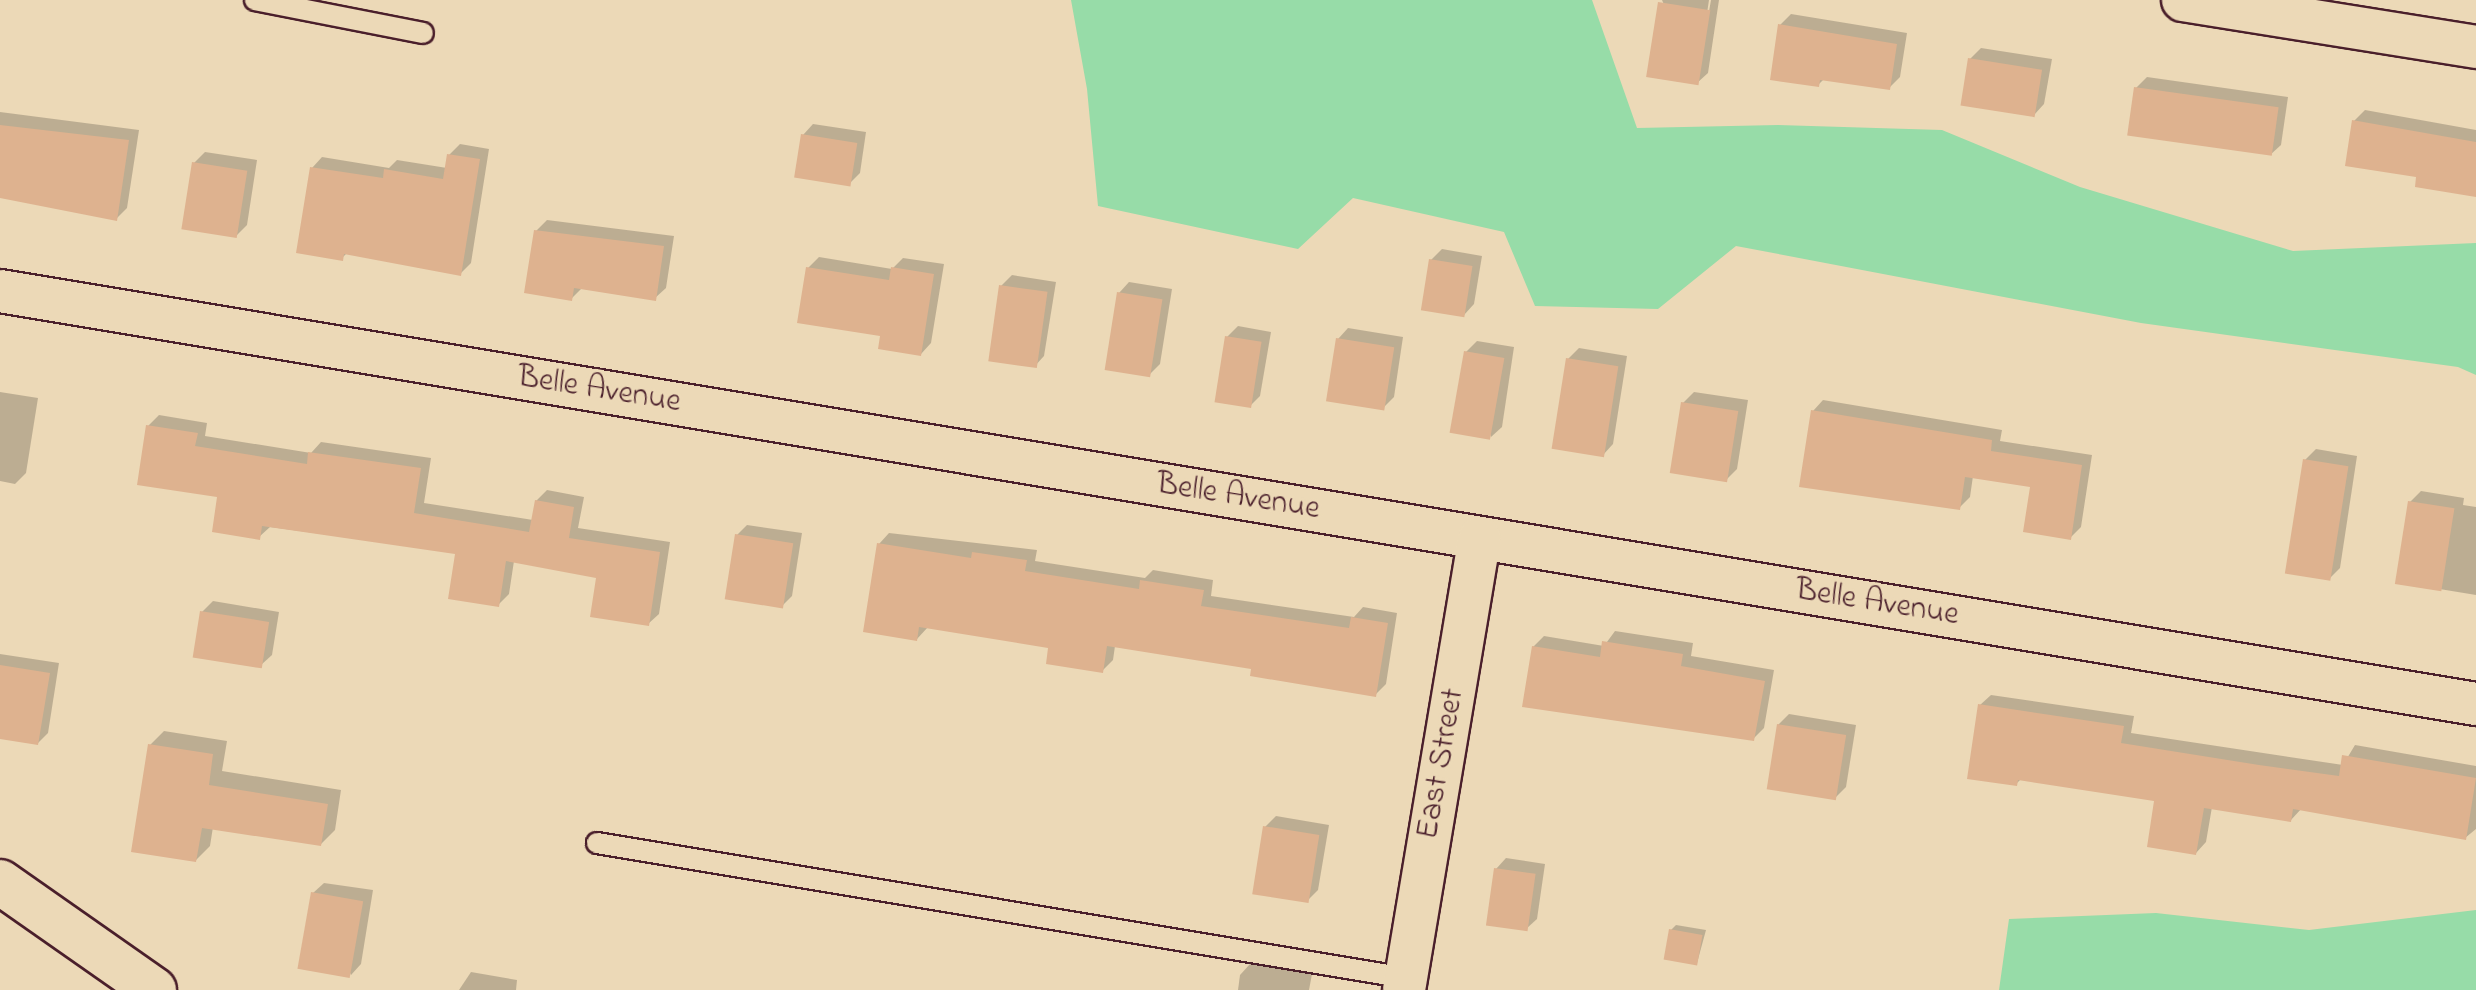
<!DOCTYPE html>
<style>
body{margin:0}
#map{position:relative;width:2476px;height:990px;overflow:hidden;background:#ecd9b7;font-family:"Indie Flower",sans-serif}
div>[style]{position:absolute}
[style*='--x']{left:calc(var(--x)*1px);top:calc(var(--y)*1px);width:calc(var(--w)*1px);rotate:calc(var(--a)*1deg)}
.green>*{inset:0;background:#97dca8}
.shadow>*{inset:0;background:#0003}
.building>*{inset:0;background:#deb28f;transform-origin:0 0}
.roads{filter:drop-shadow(2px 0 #4a1f2b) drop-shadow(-2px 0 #4a1f2b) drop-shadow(0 2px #4a1f2b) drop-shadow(0 -2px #4a1f2b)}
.lane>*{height:20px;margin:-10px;padding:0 10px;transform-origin:10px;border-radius:10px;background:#ecd9b7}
.street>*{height:42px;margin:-21px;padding:0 21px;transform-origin:21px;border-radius:21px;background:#ecd9b7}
.secondary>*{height:44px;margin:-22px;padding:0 22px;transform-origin:22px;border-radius:22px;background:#ecd9b7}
span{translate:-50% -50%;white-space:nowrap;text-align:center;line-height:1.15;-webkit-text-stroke:6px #ecd9b7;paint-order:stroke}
.street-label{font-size:32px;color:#4a1f2b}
</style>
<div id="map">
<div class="green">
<div style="clip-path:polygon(1071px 0,1592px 0,1637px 128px,1778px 125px,1942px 130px,2080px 187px,2293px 251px,2476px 243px,2476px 375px,2458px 367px,2141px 323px,1736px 246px,1658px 309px,1535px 306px,1504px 232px,1353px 198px,1298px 249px,1098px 206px,1087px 89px)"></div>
<div style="clip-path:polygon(2476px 910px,2476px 990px,1999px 990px,2009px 919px,2156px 913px,2309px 930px)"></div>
</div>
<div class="shadow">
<div style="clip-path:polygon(1662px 0,1709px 0,1698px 74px,1711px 0,1719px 0,1708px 73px,1697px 83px)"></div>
<div style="clip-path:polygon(1791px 14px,1907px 33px,1900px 77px,1889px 88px,1825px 78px,1818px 85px,1780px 25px)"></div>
<div style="clip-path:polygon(1981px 48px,2052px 59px,2044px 104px,2034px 115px,1970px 59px)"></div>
<div style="clip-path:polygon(2147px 77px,2288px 97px,2281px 145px,2270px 155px,2136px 88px)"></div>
<div style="clip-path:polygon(2365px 110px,2476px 130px,2476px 195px,2419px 176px,2354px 121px)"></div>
<div style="clip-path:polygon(0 112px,139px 130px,127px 208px,116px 219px,0 197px)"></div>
<div style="clip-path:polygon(813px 124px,866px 132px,860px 173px,849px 184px,803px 135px)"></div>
<div style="clip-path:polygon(460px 144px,489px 149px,471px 263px,460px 274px,348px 252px,342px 258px,312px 168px,322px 157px,389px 168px,397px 160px,447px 168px,449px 155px)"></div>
<div style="clip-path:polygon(205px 152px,257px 160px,247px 225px,236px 236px,194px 163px)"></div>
<div style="clip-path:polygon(547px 220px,674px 236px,666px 288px,655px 298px,583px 287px,571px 299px,536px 231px)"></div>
<div style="clip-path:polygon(1442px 249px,1482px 256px,1474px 304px,1464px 315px,1431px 260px)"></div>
<div style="clip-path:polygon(819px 257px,892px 269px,903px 258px,944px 264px,931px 343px,921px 354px,882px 334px,808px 268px)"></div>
<div style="clip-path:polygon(1012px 275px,1056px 282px,1044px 356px,1034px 367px,1001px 286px)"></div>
<div style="clip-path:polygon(1129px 282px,1172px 289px,1160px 364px,1149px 375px,1119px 293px)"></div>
<div style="clip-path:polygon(1238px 326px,1271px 332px,1260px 396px,1249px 407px,1227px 337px)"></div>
<div style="clip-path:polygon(1348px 328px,1403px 337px,1394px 397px,1383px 408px,1338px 339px)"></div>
<div style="clip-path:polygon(1477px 341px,1514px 347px,1502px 427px,1491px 437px,1466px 352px)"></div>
<div style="clip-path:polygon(1579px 348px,1627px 356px,1613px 444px,1603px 455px,1568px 359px)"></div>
<div style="clip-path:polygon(0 392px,38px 398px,26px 473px,15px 484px,0 481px)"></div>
<div style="clip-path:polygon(1694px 392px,1748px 400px,1737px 469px,1726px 480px,1683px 403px)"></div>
<div style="clip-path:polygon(1823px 400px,2002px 430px,2000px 441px,2092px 455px,2081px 527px,2070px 538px,2033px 486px,1973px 476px,1970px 497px,1959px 508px,1813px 411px)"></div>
<div style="clip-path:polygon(159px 415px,207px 423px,205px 436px,311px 453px,321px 442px,431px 458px,424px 503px,533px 520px,536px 501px,547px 490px,584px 497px,578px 528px,670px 542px,659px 614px,648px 624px,598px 576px,514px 561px,509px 594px,498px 605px,457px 552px,270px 527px,259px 537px,148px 426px)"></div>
<div style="clip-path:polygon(2316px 449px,2357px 456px,2340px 568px,2329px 579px,2305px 460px)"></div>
<div style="clip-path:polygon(2421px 491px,2464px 498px,2463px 505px,2476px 507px,2476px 595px,2397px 582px,2410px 502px)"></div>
<div style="clip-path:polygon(747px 525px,802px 533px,792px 596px,782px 606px,737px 535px)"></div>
<div style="clip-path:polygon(889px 533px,1037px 550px,1035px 561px,1145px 578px,1153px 570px,1213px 580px,1211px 596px,1354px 617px,1363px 607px,1397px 613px,1386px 684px,1375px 695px,1253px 668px,1115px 646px,1113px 660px,1102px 671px,1050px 646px,928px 627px,917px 639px,879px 544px)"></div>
<div style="clip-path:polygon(213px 601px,279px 612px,272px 655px,261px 665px,202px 612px)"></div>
<div style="clip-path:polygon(1615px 631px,1693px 643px,1691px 656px,1774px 670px,1764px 728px,1753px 739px,1533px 647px,1544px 636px,1604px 646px)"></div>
<div style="clip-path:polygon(0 654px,59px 663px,48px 733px,38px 743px,0 737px)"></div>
<div style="clip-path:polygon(1991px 695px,2134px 716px,2131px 733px,2343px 765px,2355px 745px,2476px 766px,2476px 829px,2465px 838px,2302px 808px,2291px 820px,2212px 807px,2206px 842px,2196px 853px,2156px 799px,2022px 778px,2016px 784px,1980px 705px)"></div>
<div style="clip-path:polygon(1789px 714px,1856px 725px,1846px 787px,1835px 798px,1778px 725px)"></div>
<div style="clip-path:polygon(164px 731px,227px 741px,222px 771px,341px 790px,335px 830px,321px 844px,213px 827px,210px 846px,196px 860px,150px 745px)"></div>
<div style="clip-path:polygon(1276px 816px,1329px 825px,1318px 890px,1308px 900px,1265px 827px)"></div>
<div style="clip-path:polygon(1506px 858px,1545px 864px,1537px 919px,1526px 929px,1496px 869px)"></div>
<div style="clip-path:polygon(324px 883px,373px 890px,361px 964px,351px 975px,313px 893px)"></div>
<div style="clip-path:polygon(1676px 925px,1706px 930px,1697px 963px,1671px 930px)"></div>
<div style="clip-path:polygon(1250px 964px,1312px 974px,1309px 990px,1238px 990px,1240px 975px)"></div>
<div style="clip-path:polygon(471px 972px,517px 980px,516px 990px,459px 990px)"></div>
</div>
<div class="building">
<div style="left:1658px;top:2px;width:53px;height:76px;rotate:9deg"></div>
<div style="clip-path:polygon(1778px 24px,1897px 44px,1890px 90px,1820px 80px,1819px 87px,1770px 80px)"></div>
<div style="left:1968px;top:58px;width:75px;height:48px;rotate:9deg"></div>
<div style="left:2134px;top:87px;width:146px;height:49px;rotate:8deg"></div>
<div style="clip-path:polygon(2352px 120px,2476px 142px,2476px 197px,2415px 187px,2416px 177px,2345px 166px)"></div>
<div style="clip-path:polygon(0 125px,129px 140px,117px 221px,0 198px)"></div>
<div style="left:801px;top:134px;width:57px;height:44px;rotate:9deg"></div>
<div style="clip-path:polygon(447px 154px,480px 159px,461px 276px,344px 254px,343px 261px,296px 253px,310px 167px,383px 178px,384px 169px,443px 179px)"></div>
<div style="left:192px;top:162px;width:56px;height:68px;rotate:9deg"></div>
<div style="clip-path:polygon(534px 230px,664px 246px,656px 301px,574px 288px,572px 301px,524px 293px)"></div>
<div style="left:1429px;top:259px;width:44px;height:52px;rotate:9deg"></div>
<div style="clip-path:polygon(806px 267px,889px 280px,891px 267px,934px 274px,921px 356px,878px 349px,880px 336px,797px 323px)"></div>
<div style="left:999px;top:285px;width:49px;height:77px;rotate:8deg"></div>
<div style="left:1117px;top:292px;width:46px;height:79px;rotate:9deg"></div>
<div style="left:1225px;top:336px;width:37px;height:67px;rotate:9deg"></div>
<div style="left:1336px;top:338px;width:59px;height:64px;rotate:9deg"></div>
<div style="left:1464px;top:351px;width:41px;height:83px;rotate:10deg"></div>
<div style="left:1566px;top:358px;width:53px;height:92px;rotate:9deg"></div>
<div style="left:1681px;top:402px;width:58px;height:72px;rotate:9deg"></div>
<div style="clip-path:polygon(1811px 410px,1992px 440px,1991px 451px,2082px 465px,2071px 540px,2023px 532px,2030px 487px,1965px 477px,1960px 510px,1799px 487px)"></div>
<div style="clip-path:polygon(146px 425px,198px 433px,195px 446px,307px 464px,308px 452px,421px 468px,414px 513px,529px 532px,535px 500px,574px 507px,569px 538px,660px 552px,649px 626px,590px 617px,596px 578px,506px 561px,499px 607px,448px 599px,455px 554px,262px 526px,260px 540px,212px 532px,217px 497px,137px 485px)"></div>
<div style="left:2303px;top:459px;width:46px;height:116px;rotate:9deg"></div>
<div style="left:2408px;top:501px;width:47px;height:84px;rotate:9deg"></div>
<div style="left:735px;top:534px;width:59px;height:66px;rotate:9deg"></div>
<div style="clip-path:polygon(877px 543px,971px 558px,972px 552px,1027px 560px,1025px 571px,1139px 589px,1140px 580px,1204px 590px,1201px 606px,1349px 628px,1351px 617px,1388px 623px,1376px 697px,1250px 676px,1251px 669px,1107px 646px,1103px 673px,1046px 664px,1048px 648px,919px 627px,917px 641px,863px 632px)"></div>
<div style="left:200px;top:611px;width:70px;height:47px;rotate:9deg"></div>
<div style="clip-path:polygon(1602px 641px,1683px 654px,1681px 666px,1765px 681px,1754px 741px,1522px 707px,1532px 646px,1600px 657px)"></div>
<div style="clip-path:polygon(0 665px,50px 673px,38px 745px,0 739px)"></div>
<div style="clip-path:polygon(1978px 704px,2124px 726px,2121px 743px,2259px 765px,2339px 776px,2342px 755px,2476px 778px,2466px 840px,2293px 809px,2291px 822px,2204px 808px,2196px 855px,2147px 847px,2154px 801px,2018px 780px,2017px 786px,1967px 779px)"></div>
<div style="left:1777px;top:724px;width:70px;height:66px;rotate:9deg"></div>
<div style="clip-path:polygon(148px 744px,213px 754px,209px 785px,328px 804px,321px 846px,202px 828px,196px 862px,131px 852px)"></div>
<div style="left:1263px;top:826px;width:57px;height:69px;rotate:9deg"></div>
<div style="left:1494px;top:868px;width:42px;height:58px;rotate:8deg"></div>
<div style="left:311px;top:892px;width:53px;height:78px;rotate:10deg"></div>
<div style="left:1669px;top:929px;width:34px;height:31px;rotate:10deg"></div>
</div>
<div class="roads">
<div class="lane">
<div style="--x:255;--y:0;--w:171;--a:11.1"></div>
<div style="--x:597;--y:843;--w:820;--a:9.47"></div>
</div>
<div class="street">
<div style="--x:2183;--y:0;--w:297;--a:9.1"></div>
<div style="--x:0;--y:291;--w:2510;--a:9.47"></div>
<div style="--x:1404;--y:990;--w:458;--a:-80.5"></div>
</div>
<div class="secondary">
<div style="--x:0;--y:882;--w:188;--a:35"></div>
</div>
</div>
<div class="street-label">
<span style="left:599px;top:391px;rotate:9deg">Belle Avenue</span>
<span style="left:1238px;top:498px;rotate:9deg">Belle Avenue</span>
<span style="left:1877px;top:604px;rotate:9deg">Belle Avenue</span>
<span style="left:1442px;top:764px;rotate:-80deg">East Street</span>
</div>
</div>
